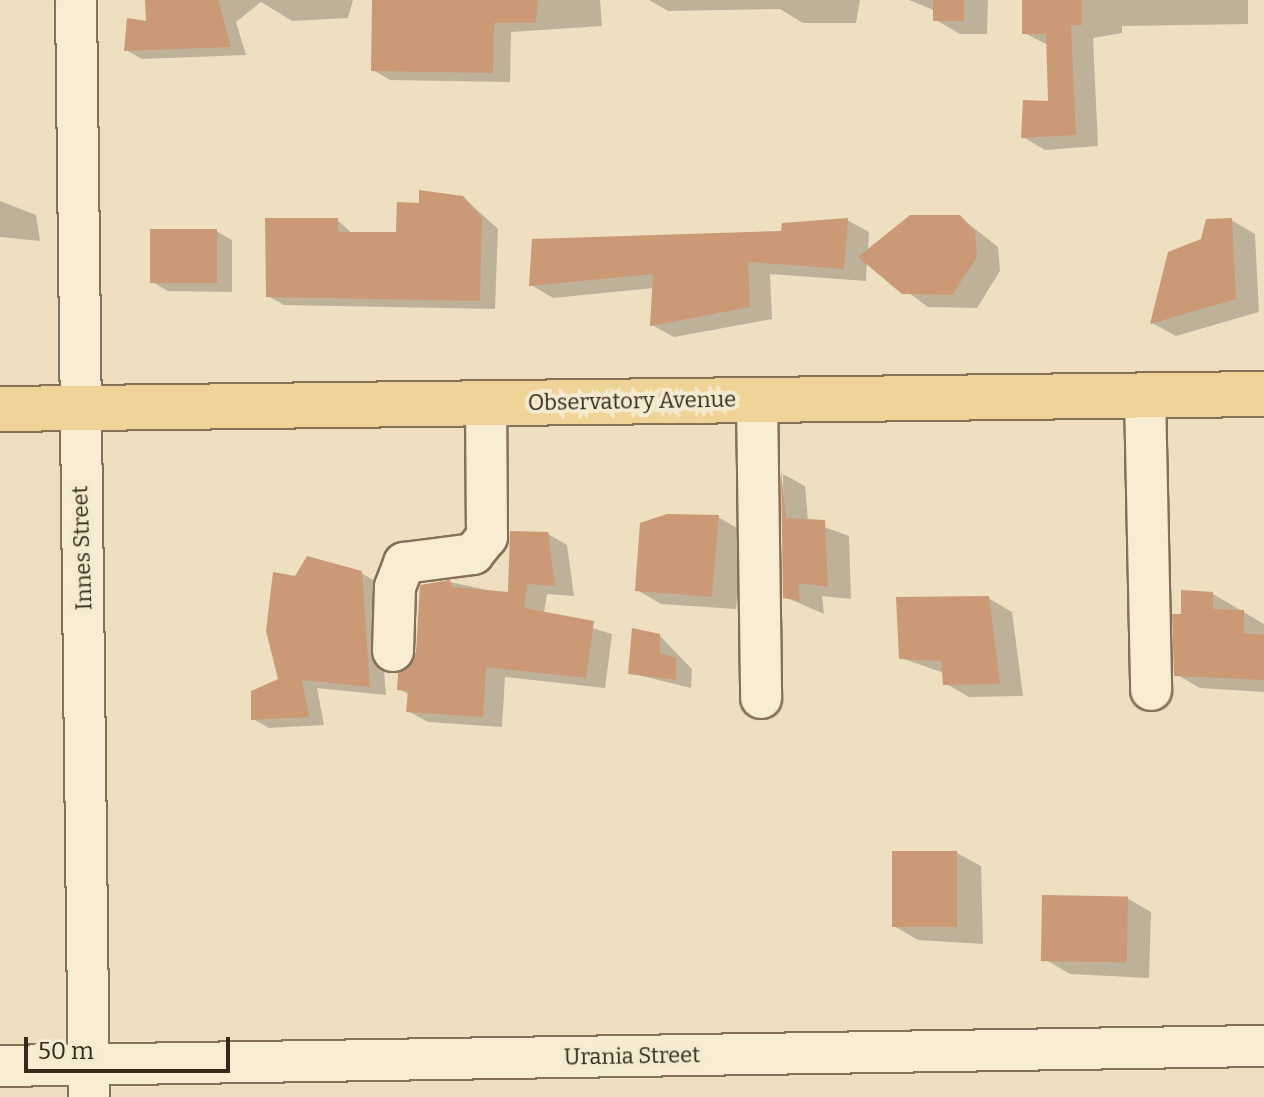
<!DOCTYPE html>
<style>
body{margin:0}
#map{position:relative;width:1264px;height:1097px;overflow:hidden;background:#eddfc0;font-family:Bitter,serif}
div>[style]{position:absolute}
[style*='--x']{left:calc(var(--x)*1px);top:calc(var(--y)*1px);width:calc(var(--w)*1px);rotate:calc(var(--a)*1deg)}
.shadow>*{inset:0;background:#0003}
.building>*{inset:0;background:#cb9976;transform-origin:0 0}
.roads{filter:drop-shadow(2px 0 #857058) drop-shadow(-2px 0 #857058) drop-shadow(0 2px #857058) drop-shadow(0 -2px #857058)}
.minor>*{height:40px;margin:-20px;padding:0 20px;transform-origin:20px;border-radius:20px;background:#f8edd3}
.major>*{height:44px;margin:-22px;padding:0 22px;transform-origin:22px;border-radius:22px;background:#f0d497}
span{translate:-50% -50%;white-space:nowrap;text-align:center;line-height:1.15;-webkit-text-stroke:8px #f4eacf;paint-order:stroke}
.street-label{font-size:22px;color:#35281c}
.scale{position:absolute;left:24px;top:1037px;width:206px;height:36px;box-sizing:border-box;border:4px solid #35281c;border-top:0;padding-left:10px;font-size:24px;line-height:28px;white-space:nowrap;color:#35281c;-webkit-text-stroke:6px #f4eacf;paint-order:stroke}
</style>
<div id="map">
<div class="shadow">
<div style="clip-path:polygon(149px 0,353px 0,348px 18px,292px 21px,261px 2px,236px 22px,246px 55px,142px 59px,126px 50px,148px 23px)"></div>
<div style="clip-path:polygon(374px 0,600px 0,602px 26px,511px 32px,510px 82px,390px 80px,373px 70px)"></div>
<div style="clip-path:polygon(649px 0,860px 0,856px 23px,803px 23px,780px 9px,668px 11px)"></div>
<div style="clip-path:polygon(909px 0,988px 0,987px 34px,960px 34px,936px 20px,936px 11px)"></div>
<div style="clip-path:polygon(1024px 0,1248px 0,1248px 24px,1122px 26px,1122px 33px,1093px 38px,1098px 146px,1045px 150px,1023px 137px,1050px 103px,1048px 45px,1024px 33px)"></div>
<div style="clip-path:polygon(463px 197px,498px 229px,495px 309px,284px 305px,268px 296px,337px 220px,353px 234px,398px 234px)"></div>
<div style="clip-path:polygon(0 201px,36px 215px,40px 241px,0 237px)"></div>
<div style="clip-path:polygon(960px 217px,998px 247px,1000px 271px,977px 308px,928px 307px,867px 262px,866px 281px,770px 274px,772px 319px,674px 337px,652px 325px,654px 288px,553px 298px,531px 285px,847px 220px,869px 232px,868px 251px)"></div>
<div style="clip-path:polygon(1231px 220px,1255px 234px,1259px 312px,1176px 336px,1152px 323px,1203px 240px)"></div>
<div style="clip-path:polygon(216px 231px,232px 240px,232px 292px,168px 291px,152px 282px)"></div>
<div style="clip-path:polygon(783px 474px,805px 486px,808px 521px,849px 536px,851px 599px,822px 596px,824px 614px,785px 597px)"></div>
<div style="clip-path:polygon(718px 517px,742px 531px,736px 609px,661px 604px,637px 590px)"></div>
<div style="clip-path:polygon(548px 534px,567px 545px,574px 596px,547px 594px,544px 613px,612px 634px,605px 688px,505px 677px,502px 727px,428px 722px,408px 711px,410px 695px,399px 689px,450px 582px,510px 595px)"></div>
<div style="clip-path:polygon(361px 573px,377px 582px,386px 695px,317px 688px,324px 725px,269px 728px,253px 719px)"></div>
<div style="clip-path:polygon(1213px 594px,1264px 624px,1264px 692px,1200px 688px,1176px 674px,1183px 616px)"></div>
<div style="clip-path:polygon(988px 598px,1012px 612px,1023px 696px,969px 697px,945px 683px,944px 673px,901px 658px)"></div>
<div style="clip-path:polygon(660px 636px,692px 669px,691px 688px,630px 673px)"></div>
<div style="clip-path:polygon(957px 853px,981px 866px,983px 944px,918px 940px,894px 926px)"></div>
<div style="clip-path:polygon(1127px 898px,1151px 912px,1149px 978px,1070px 974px,1046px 960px)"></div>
</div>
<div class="building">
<div style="clip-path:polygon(145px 0,218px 0,231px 47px,124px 51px,127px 18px,146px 21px)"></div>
<div style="clip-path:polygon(372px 0,538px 0,536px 23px,494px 23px,493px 73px,371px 71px)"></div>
<div style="left:933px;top:0;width:31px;height:21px"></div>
<div style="clip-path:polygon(1022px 0,1082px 0,1082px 25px,1071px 25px,1076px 135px,1021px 138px,1023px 100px,1048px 101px,1046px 34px,1022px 34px)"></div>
<div style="clip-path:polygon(419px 190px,463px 196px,482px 218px,480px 301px,266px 297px,265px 218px,338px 218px,338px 232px,396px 232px,397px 202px,419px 203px)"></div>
<div style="clip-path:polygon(910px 215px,960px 215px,975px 232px,977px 257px,952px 295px,902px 294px,858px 257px)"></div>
<div style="clip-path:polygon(848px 218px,844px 269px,748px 262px,750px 307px,650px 326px,653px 274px,529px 286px,532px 239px,781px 231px,782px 223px)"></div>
<div style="clip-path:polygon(1232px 218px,1236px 299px,1150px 324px,1168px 252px,1201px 239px,1206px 219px)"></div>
<div style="left:150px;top:229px;width:67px;height:54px"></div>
<div style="clip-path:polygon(781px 470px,786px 518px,825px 520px,828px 587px,798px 583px,800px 601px,783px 598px)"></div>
<div style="clip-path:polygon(667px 514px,719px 515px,712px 597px,635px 591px,640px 523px)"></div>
<div style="clip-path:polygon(510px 531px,548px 532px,555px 586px,527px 584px,524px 608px,594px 621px,586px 678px,486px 667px,483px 717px,406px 712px,408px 691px,397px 690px,398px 673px,416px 652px,420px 585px,450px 580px,452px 587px,508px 592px)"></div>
<div style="clip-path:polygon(307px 556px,362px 571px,370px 687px,302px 680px,309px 717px,251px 720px,251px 691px,278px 679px,266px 631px,273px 572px,295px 576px)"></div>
<div style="clip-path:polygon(1181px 590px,1213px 592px,1213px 609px,1244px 610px,1244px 633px,1264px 635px,1264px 680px,1174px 676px,1172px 614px,1181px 614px)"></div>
<div style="clip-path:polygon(989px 596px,1000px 684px,943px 685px,941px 661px,899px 659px,896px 597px)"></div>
<div style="clip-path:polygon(632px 628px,660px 634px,660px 653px,676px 658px,676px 680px,628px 674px)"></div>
<div style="left:892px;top:851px;width:65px;height:76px"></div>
<div style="left:1042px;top:895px;width:86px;height:66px;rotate:1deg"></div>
</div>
<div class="roads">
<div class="minor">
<div style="--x:76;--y:0;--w:1097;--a:89.32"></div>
<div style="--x:1145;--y:395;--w:295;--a:88.8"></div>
<div style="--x:757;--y:399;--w:299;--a:89.2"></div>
<div style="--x:393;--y:651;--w:64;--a:-88.2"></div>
<div style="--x:395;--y:587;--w:26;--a:-69"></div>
<div style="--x:404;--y:563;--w:70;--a:-7.4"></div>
<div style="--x:473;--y:554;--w:22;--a:-51"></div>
<div style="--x:487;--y:537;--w:134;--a:-90.4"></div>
<div style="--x:0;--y:1066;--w:1264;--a:-0.91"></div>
</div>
<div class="major">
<div style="--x:0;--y:409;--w:1264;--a:-0.68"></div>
</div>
</div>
<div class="street-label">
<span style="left:632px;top:401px;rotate:-1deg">Observatory Avenue</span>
<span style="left:82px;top:548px;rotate:-92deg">Innes Street</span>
<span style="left:632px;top:1056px;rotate:-1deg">Urania Street</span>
</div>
<div class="scale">50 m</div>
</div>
